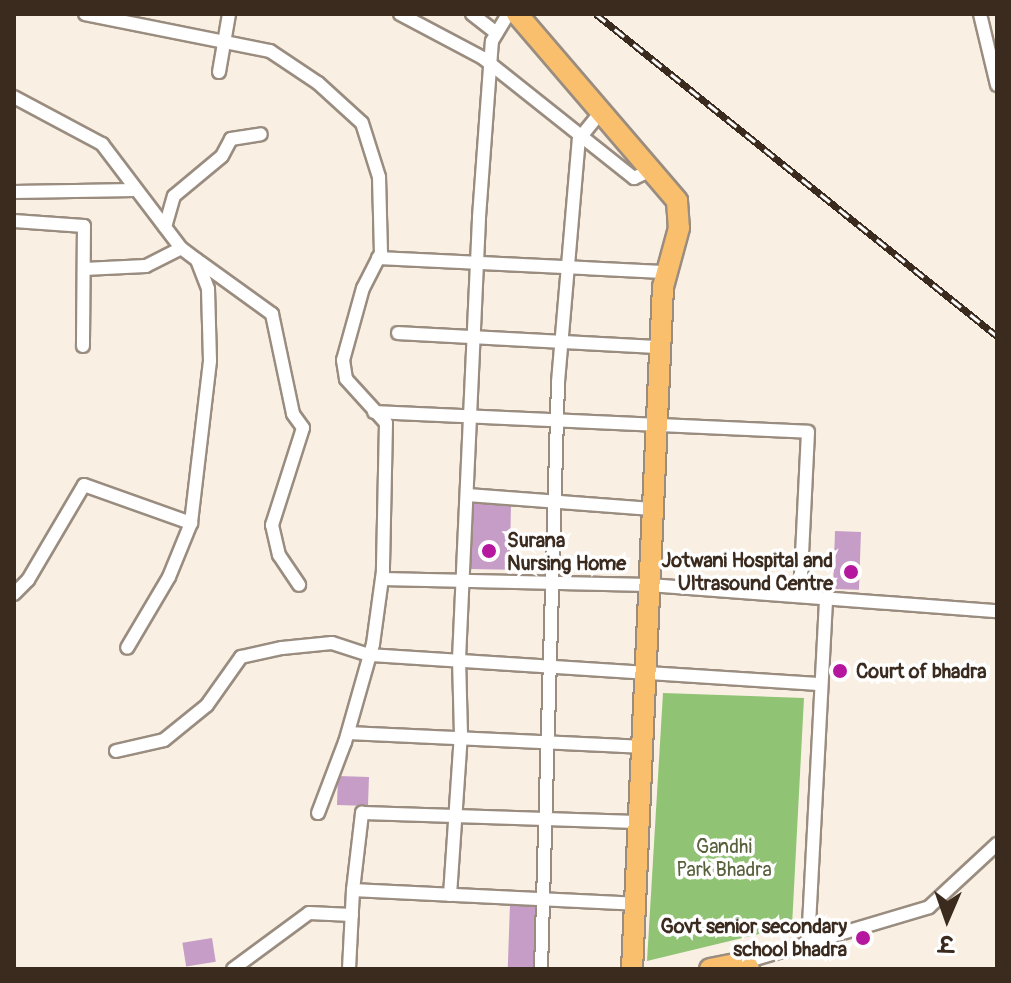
<!DOCTYPE html>
<meta charset="utf-8">
<style>
body{margin:0}
#map{position:relative;width:1011px;height:983px;overflow:hidden;background:#f9f0e3;font-family:Pangolin,"Playpen Sans Deva",sans-serif}
div>[style]{position:absolute}
[style*='--x']{left:calc(var(--x)*1px);top:calc(var(--y)*1px);width:calc(var(--w)*1px);rotate:calc(var(--a)*1deg)}
.green>*{inset:0;background:#90c374}
.building>*{inset:0;background:#c69dc7;transform-origin:0 0}
.roads{filter:drop-shadow(2px 0 #9a8d80) drop-shadow(-2px 0 #9a8d80) drop-shadow(0 2px #9a8d80) drop-shadow(0 -2px #9a8d80)}
.street>*{height:12px;margin:-6px;padding:0 6px;transform-origin:6px;border-radius:6px;background:#fff}
.primary>*{height:20px;margin:-10px;padding:0 10px;transform-origin:10px;border-radius:10px;background:#f9bf6d}
.rail>*{height:7px;margin-top:-3.5px;transform-origin:0;background:repeating-linear-gradient(90deg,#fff 0 12px,#3b2a1e 0 24px);box-sizing:border-box;border-block:2px solid #3b2a1e}
.dots>*{width:22px;height:22px;translate:-50% -50%;box-sizing:border-box;border:4px solid #fff;border-radius:50%}
span{translate:-50% -50%;white-space:nowrap;text-align:center;line-height:1.15;-webkit-text-stroke:7px #fff;paint-order:stroke}
.poi-label{font-size:20px;color:#3b2a1e;font-weight:700}
.left{translate:0 -50%;text-align:left}
.right{translate:-100% -50%;text-align:right}
.park-label{font-size:20px;color:#59603c}
.frame{position:absolute;inset:0;border:16px solid #3b2a1e;pointer-events:none}
.north{position:absolute;left:907px;top:879px;width:80px;height:80px;-webkit-text-stroke:6px #fff;paint-order:stroke;rotate:182deg;font-size:22px;font-weight:700;line-height:32px;text-align:center;color:#3b2a1e}
.north::after{content:'';display:block;margin:auto;width:28px;height:36px;background:#3b2a1e;clip-path:polygon(50% 0,100% 100%,50% 72%,0 100%)}
</style>
<div id="map">
<div class="green">
<div style="clip-path:polygon(663px 693px,804px 698px,792px 926px,647px 961px)"></div>
</div>
<div class="building">
<div style="left:471px;top:502px;width:40px;height:67px;rotate:1deg"></div>
<div style="left:835px;top:531px;width:26px;height:58px;rotate:2deg"></div>
<div style="left:338px;top:776px;width:31px;height:29px;rotate:2deg"></div>
<div style="left:510px;top:904px;width:26px;height:65px;rotate:2deg"></div>
<div style="left:212px;top:938px;width:24px;height:30px;rotate:81deg"></div>
</div>
<div class="roads">
<div class="street">
<div style="--x:85;--y:14;--w:189;--a:11.3"></div>
<div style="--x:270;--y:51;--w:58;--a:33.7"></div>
<div style="--x:318;--y:83;--w:59;--a:42.3"></div>
<div style="--x:362;--y:123;--w:57;--a:72.5"></div>
<div style="--x:379;--y:177;--w:76;--a:88.5"></div>
<div style="--x:381;--y:253;--w:39;--a:117"></div>
<div style="--x:363;--y:288;--w:75;--a:105.5"></div>
<div style="--x:343;--y:360;--w:19;--a:81"></div>
<div style="--x:346;--y:379;--w:59;--a:47.7"></div>
<div style="--x:386;--y:423;--w:148;--a:91.2"></div>
<div style="--x:383;--y:571;--w:74;--a:97.8"></div>
<div style="--x:373;--y:644;--w:102;--a:105.9"></div>
<div style="--x:345;--y:742;--w:76;--a:110.8"></div>
<div style="--x:400;--y:14;--w:94;--a:27.9"></div>
<div style="--x:483;--y:58;--w:193;--a:38.5"></div>
<div style="--x:634;--y:178;--w:19;--a:-25"></div>
<div style="--x:472;--y:14;--w:31;--a:38"></div>
<div style="--x:980;--y:14;--w:73;--a:76.5"></div>
<div style="--x:219;--y:72;--w:59;--a:-80.2"></div>
<div style="--x:14;--y:97;--w:100;--a:28.1"></div>
<div style="--x:102;--y:144;--w:131;--a:52.8"></div>
<div style="--x:181;--y:248;--w:20;--a:37"></div>
<div style="--x:197;--y:260;--w:31;--a:69"></div>
<div style="--x:208;--y:289;--w:72;--a:88.4"></div>
<div style="--x:210;--y:361;--w:163;--a:96.7"></div>
<div style="--x:191;--y:523;--w:58;--a:112.2"></div>
<div style="--x:169;--y:577;--w:82;--a:120.6"></div>
<div style="--x:14;--y:192;--w:121;--a:-0.9"></div>
<div style="--x:14;--y:221;--w:70;--a:4.1"></div>
<div style="--x:84;--y:226;--w:120;--a:90.5"></div>
<div style="--x:165;--y:227;--w:32;--a:-74"></div>
<div style="--x:174;--y:196;--w:62;--a:-39.8"></div>
<div style="--x:222;--y:156;--w:19;--a:-62"></div>
<div style="--x:231;--y:139;--w:30;--a:-9"></div>
<div style="--x:378;--y:258;--w:290;--a:2.8"></div>
<div style="--x:200;--y:262;--w:89;--a:35.8"></div>
<div style="--x:272;--y:314;--w:102;--a:78.1"></div>
<div style="--x:293;--y:414;--w:17;--a:54"></div>
<div style="--x:303;--y:428;--w:102;--a:107.7"></div>
<div style="--x:272;--y:525;--w:31;--a:77"></div>
<div style="--x:279;--y:555;--w:36;--a:56"></div>
<div style="--x:84;--y:269;--w:62;--a:-2.8"></div>
<div style="--x:146;--y:266;--w:39;--a:-27"></div>
<div style="--x:398;--y:333;--w:262;--a:3.1"></div>
<div style="--x:374;--y:412;--w:434;--a:2.6"></div>
<div style="--x:808;--y:432;--w:163;--a:92.8"></div>
<div style="--x:467;--y:495;--w:186;--a:4.3"></div>
<div style="--x:382;--y:579;--w:267;--a:1.3"></div>
<div style="--x:649;--y:585;--w:349;--a:4.3"></div>
<div style="--x:14;--y:594;--w:20;--a:-45"></div>
<div style="--x:28;--y:580;--w:110;--a:-59.5"></div>
<div style="--x:84;--y:485;--w:114;--a:19.6"></div>
<div style="--x:348;--y:733;--w:293;--a:2.7"></div>
<div style="--x:116;--y:751;--w:49;--a:-12.9"></div>
<div style="--x:164;--y:740;--w:55;--a:-39.1"></div>
<div style="--x:207;--y:705;--w:59;--a:-54.7"></div>
<div style="--x:241;--y:657;--w:42;--a:-12.4"></div>
<div style="--x:282;--y:648;--w:50;--a:-5.7"></div>
<div style="--x:332;--y:643;--w:40;--a:18"></div>
<div style="--x:370;--y:655;--w:451;--a:3.7"></div>
<div style="--x:353;--y:890;--w:78;--a:-83.3"></div>
<div style="--x:362;--y:813;--w:276;--a:1.9"></div>
<div style="--x:450;--y:895;--w:160;--a:-86.1"></div>
<div style="--x:461;--y:735;--w:76;--a:-91.5"></div>
<div style="--x:459;--y:659;--w:442;--a:-87.4"></div>
<div style="--x:479;--y:217;--w:176;--a:-85.8"></div>
<div style="--x:492;--y:41;--w:31;--a:-59"></div>
<div style="--x:808;--y:944;--w:346;--a:-87"></div>
<div style="--x:745;--y:962;--w:192;--a:-16.6"></div>
<div style="--x:929;--y:907;--w:93;--a:-42.8"></div>
<div style="--x:233;--y:969;--w:94;--a:-36.4"></div>
<div style="--x:309;--y:913;--w:43;--a:2.7"></div>
<div style="--x:349;--y:969;--w:79;--a:-87.1"></div>
<div style="--x:353;--y:890;--w:282;--a:2.8"></div>
<div style="--x:541;--y:969;--w:587;--a:-88.34"></div>
<div style="--x:558;--y:382;--w:244;--a:-85.1"></div>
<div style="--x:579;--y:139;--w:35;--a:-51"></div>
</div>
<div class="primary">
<div style="--x:517;--y:14;--w:246;--a:49.4"></div>
<div style="--x:677;--y:201;--w:27;--a:86"></div>
<div style="--x:679;--y:228;--w:61;--a:105.2"></div>
<div style="--x:663;--y:287;--w:683;--a:92.6"></div>
<div style="--x:710;--y:969;--w:36;--a:-11"></div>
<div style="--x:745;--y:962;--w:8;--a:60"></div>
</div>
</div>
<div class="rail">
<div style="--x:596;--y:14;--w:514;--a:38.76"></div>
</div>
<div class="dots">
<div style="left:489px;top:551px;background:#b5179e"></div>
<div style="left:851px;top:572px;background:#b5179e"></div>
<div style="left:840px;top:671px;background:#b5179e"></div>
<div style="left:863px;top:938px;background:#b5179e"></div>
</div>
<div class="poi-label">
<span class="left" style="left:507px;top:552px">Surana<br>Nursing Home</span>
<span class="right" style="left:833px;top:572px">Jotwani Hospital and<br>Ultrasound Centre</span>
<span class="left" style="left:856px;top:671px">Court of bhadra</span>
<span class="right" style="left:847px;top:938px">Govt senior secondary<br>school bhadra</span>
</div>
<div class="park-label">
<span style="left:724px;top:858px">Gandhi<br>Park Bhadra</span>
</div>
<div class="frame"></div>
<div class="north">उ</div>
</div>
